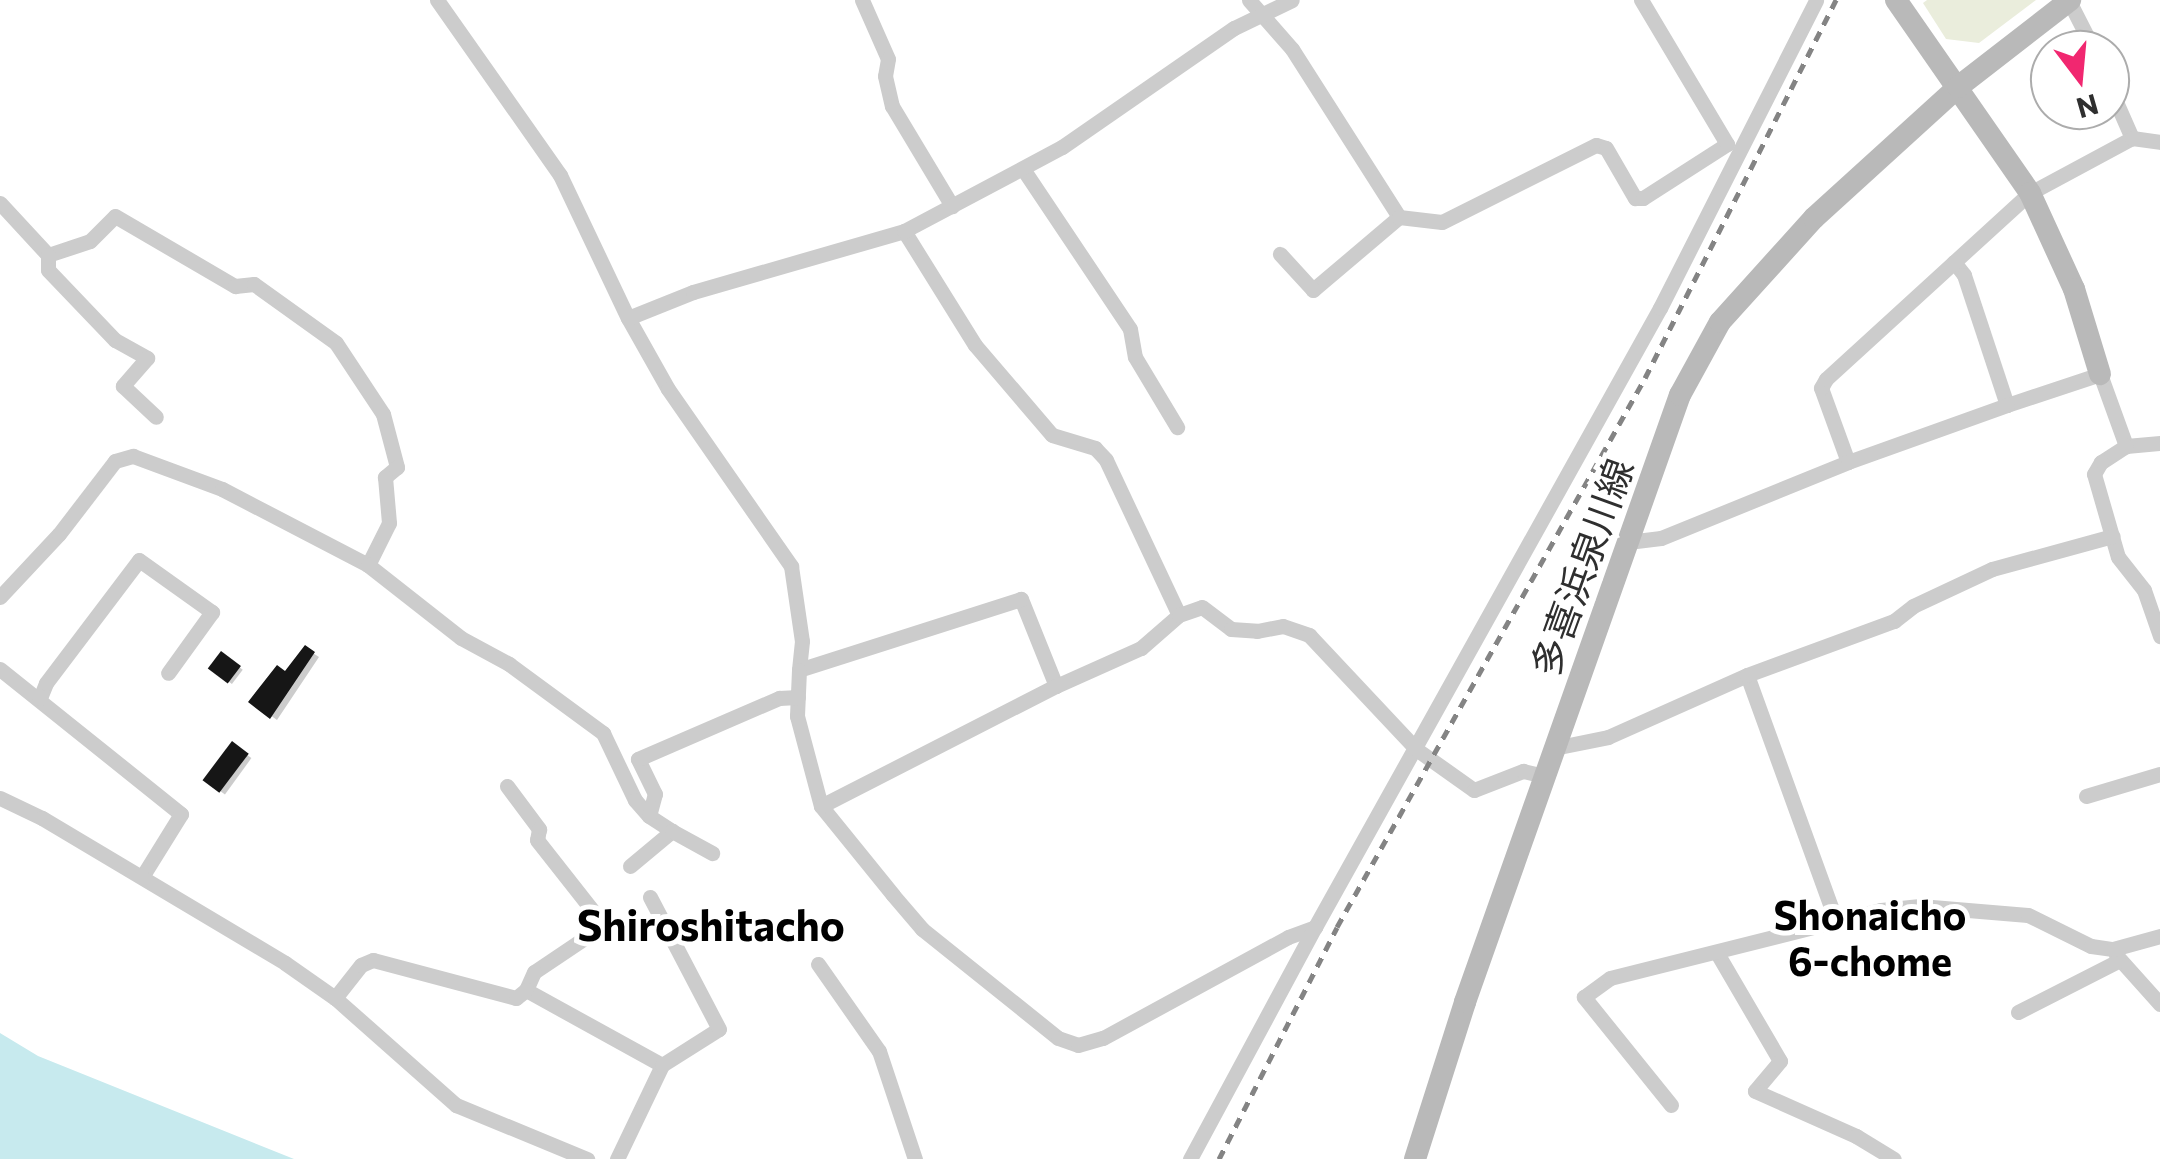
<!DOCTYPE html>
<meta charset="utf-8">
<style>
body{margin:0}
#map{position:relative;width:2160px;height:1159px;overflow:hidden;background:#fff;font-family:Commissioner,"Noto Sans JP",sans-serif}
div>[style]{position:absolute}
[style*='--x']{left:calc(var(--x)*1px);top:calc(var(--y)*1px);width:calc(var(--w)*1px);rotate:calc(var(--a)*1deg)}
.green>*{inset:0;background:#eaeddc}
.water>*{inset:0;background:#c7eaee}
.shadow>*{inset:0;background:#0003;transform-origin:0 0}
.building>*{inset:0;background:#161616;transform-origin:0 0}
.street>*{height:15px;margin:-7.5px;padding:0 7.5px;transform-origin:7.5px;border-radius:7.5px;background:#ccc}
.secondary>*{height:22px;margin:-11px;padding:0 11px;transform-origin:11px;border-radius:11px;background:#b9b9b9}
.rail>*{height:5px;margin-top:-2.5px;transform-origin:0;background:repeating-linear-gradient(90deg,#848484 0 10px,transparent 0 18px)}
span{translate:-50% -50%;white-space:nowrap;text-align:center;line-height:1.15;-webkit-text-stroke:10px #fff;paint-order:stroke}
.street-label{font-size:38px;color:#2f2f2f}
.neighbourhood-label{font-size:40px;color:#000;font-weight:700}
.quarter-label{font-size:42px;color:#000;font-weight:700}
.north{position:absolute;left:2030px;top:30px;width:100px;height:100px;box-sizing:border-box;background:#fff;border:2px solid #acacac;border-radius:50%;rotate:164deg;font-size:28px;font-weight:700;line-height:40px;text-align:center;color:#2f2f2f}
.north::after{content:'';display:block;margin:auto;width:35px;height:45px;background:#f12770;clip-path:polygon(50% 0,100% 100%,50% 72%,0 100%)}
</style>
<div id="map">
<div class="green">
<div style="clip-path:polygon(1927px 0,2036px 0,1979px 43px,1946px 39px,1923px 3px)"></div>
</div>
<div class="water">
<div style="clip-path:polygon(0 1033px,38px 1056px,294px 1159px,0 1159px)"></div>
</div>
<div class="shadow">
<div style="clip-path:polygon(305px 648px,319px 657px,277px 720px,252px 702px,286px 673px)"></div>
<div style="left:222px;top:654px;width:26px;height:18px;rotate:37deg"></div>
<div style="left:232px;top:744px;width:24px;height:45px;rotate:36deg"></div>
</div>
<div class="building">
<div style="clip-path:polygon(305px 645px,315px 652px,270px 719px,248px 702px,277px 665px,285px 671px)"></div>
<div style="left:221px;top:651px;width:25px;height:22px;rotate:37deg"></div>
<div style="left:232px;top:741px;width:21px;height:49px;rotate:37deg"></div>
</div>
<div class="street">
<div style="--x:437;--y:0;--w:214;--a:54.9"></div>
<div style="--x:560;--y:175;--w:158;--a:64.6"></div>
<div style="--x:628;--y:318;--w:81;--a:60.6"></div>
<div style="--x:668;--y:389;--w:216;--a:55.2"></div>
<div style="--x:791;--y:566;--w:76;--a:81.7"></div>
<div style="--x:802;--y:641;--w:29;--a:96"></div>
<div style="--x:862;--y:0;--w:64;--a:66.2"></div>
<div style="--x:888;--y:59;--w:17;--a:100"></div>
<div style="--x:885;--y:76;--w:31;--a:77"></div>
<div style="--x:892;--y:106;--w:117;--a:59"></div>
<div style="--x:1249;--y:0;--w:65;--a:48.7"></div>
<div style="--x:1292;--y:49;--w:199;--a:57.5"></div>
<div style="--x:1399;--y:217;--w:113;--a:139.7"></div>
<div style="--x:1313;--y:290;--w:49;--a:-132.5"></div>
<div style="--x:2069;--y:1;--w:55;--a:63"></div>
<div style="--x:2110;--y:88;--w:55;--a:66.3"></div>
<div style="--x:1023;--y:169;--w:192;--a:56.2"></div>
<div style="--x:1130;--y:329;--w:28;--a:80"></div>
<div style="--x:1135;--y:357;--w:82;--a:59"></div>
<div style="--x:0;--y:203;--w:71;--a:47.3"></div>
<div style="--x:48;--y:255;--w:44;--a:-18.4"></div>
<div style="--x:90;--y:241;--w:35;--a:-45"></div>
<div style="--x:115;--y:216;--w:139;--a:30.3"></div>
<div style="--x:235;--y:286;--w:19;--a:-6"></div>
<div style="--x:254;--y:284;--w:101;--a:35.7"></div>
<div style="--x:336;--y:343;--w:85;--a:56.5"></div>
<div style="--x:383;--y:414;--w:55;--a:75.2"></div>
<div style="--x:397;--y:467;--w:16;--a:140"></div>
<div style="--x:385;--y:477;--w:46;--a:85"></div>
<div style="--x:389;--y:523;--w:47;--a:116.6"></div>
<div style="--x:1399;--y:217;--w:43;--a:6.6"></div>
<div style="--x:1442;--y:222;--w:172;--a:-26.6"></div>
<div style="--x:1596;--y:145;--w:10;--a:17"></div>
<div style="--x:1606;--y:148;--w:58;--a:59.9"></div>
<div style="--x:1635;--y:198;--w:8;--a:0"></div>
<div style="--x:1643;--y:198;--w:100;--a:-32.7"></div>
<div style="--x:1727;--y:144;--w:168;--a:-120.8"></div>
<div style="--x:904;--y:231;--w:134;--a:58.1"></div>
<div style="--x:975;--y:345;--w:118;--a:49.5"></div>
<div style="--x:1052;--y:435;--w:45;--a:16.8"></div>
<div style="--x:1095;--y:448;--w:16;--a:47"></div>
<div style="--x:1106;--y:460;--w:171;--a:64.8"></div>
<div style="--x:48;--y:255;--w:15;--a:90"></div>
<div style="--x:48;--y:270;--w:97;--a:46.3"></div>
<div style="--x:115;--y:340;--w:37;--a:29"></div>
<div style="--x:147;--y:358;--w:37;--a:131"></div>
<div style="--x:123;--y:386;--w:45;--a:43.2"></div>
<div style="--x:1954;--y:262;--w:16;--a:52"></div>
<div style="--x:1964;--y:275;--w:137;--a:71.7"></div>
<div style="--x:2007;--y:405;--w:98;--a:-18.4"></div>
<div style="--x:2100;--y:374;--w:77;--a:70.1"></div>
<div style="--x:628;--y:318;--w:70;--a:-21.8"></div>
<div style="--x:693;--y:292;--w:220;--a:-16.1"></div>
<div style="--x:904;--y:231;--w:179;--a:-28"></div>
<div style="--x:1062;--y:147;--w:209;--a:-34.7"></div>
<div style="--x:1234;--y:28;--w:64;--a:-25.8"></div>
<div style="--x:2160;--y:443;--w:34;--a:175"></div>
<div style="--x:2126;--y:446;--w:30;--a:147"></div>
<div style="--x:2101;--y:462;--w:14;--a:120"></div>
<div style="--x:2094;--y:474;--w:86;--a:73.9"></div>
<div style="--x:2118;--y:557;--w:42;--a:51.8"></div>
<div style="--x:2144;--y:590;--w:49;--a:70.8"></div>
<div style="--x:1848;--y:462;--w:79;--a:-110"></div>
<div style="--x:1821;--y:388;--w:10;--a:-61"></div>
<div style="--x:1826;--y:379;--w:276;--a:-42.4"></div>
<div style="--x:2030;--y:193;--w:116;--a:-28.3"></div>
<div style="--x:2132;--y:138;--w:28;--a:8"></div>
<div style="--x:1628;--y:542;--w:33;--a:-7"></div>
<div style="--x:1661;--y:538;--w:202;--a:-22.1"></div>
<div style="--x:1848;--y:462;--w:169;--a:-19.7"></div>
<div style="--x:0;--y:597;--w:86;--a:-46.9"></div>
<div style="--x:59;--y:534;--w:92;--a:-52.5"></div>
<div style="--x:115;--y:461;--w:19;--a:-16"></div>
<div style="--x:133;--y:456;--w:95;--a:20.3"></div>
<div style="--x:222;--y:489;--w:165;--a:27.5"></div>
<div style="--x:368;--y:565;--w:118;--a:38.1"></div>
<div style="--x:461;--y:638;--w:55;--a:28.4"></div>
<div style="--x:509;--y:664;--w:117;--a:36.3"></div>
<div style="--x:603;--y:733;--w:74;--a:64.5"></div>
<div style="--x:635;--y:800;--w:21;--a:49"></div>
<div style="--x:649;--y:816;--w:27;--a:33"></div>
<div style="--x:0;--y:669;--w:232;--a:38.7"></div>
<div style="--x:181;--y:814;--w:74;--a:121.8"></div>
<div style="--x:1747;--y:675;--w:262;--a:70.1"></div>
<div style="--x:1056;--y:686;--w:94;--a:-111.9"></div>
<div style="--x:1021;--y:599;--w:233;--a:162.3"></div>
<div style="--x:799;--y:670;--w:46;--a:92.5"></div>
<div style="--x:797;--y:716;--w:93;--a:75.1"></div>
<div style="--x:821;--y:806;--w:114;--a:51"></div>
<div style="--x:893;--y:895;--w:45;--a:49.5"></div>
<div style="--x:922;--y:929;--w:174;--a:38.7"></div>
<div style="--x:1058;--y:1038;--w:21;--a:19"></div>
<div style="--x:1078;--y:1045;--w:26;--a:-16"></div>
<div style="--x:1103;--y:1038;--w:211;--a:-28.6"></div>
<div style="--x:1288;--y:937;--w:29;--a:-20"></div>
<div style="--x:1315;--y:927;--w:709;--a:-60.87"></div>
<div style="--x:1660;--y:308;--w:345;--a:-63.1"></div>
<div style="--x:40;--y:698;--w:16;--a:-68"></div>
<div style="--x:46;--y:683;--w:154;--a:-52.9"></div>
<div style="--x:139;--y:560;--w:90;--a:35.5"></div>
<div style="--x:212;--y:612;--w:75;--a:125.8"></div>
<div style="--x:1554;--y:748;--w:55;--a:-11.5"></div>
<div style="--x:1608;--y:737;--w:152;--a:-24"></div>
<div style="--x:1747;--y:675;--w:157;--a:-20.2"></div>
<div style="--x:1894;--y:621;--w:24;--a:-38"></div>
<div style="--x:1913;--y:606;--w:87;--a:-25.1"></div>
<div style="--x:1992;--y:569;--w:125;--a:-15.3"></div>
<div style="--x:507;--y:786;--w:54;--a:53.3"></div>
<div style="--x:539;--y:829;--w:11;--a:100"></div>
<div style="--x:537;--y:840;--w:108;--a:51.8"></div>
<div style="--x:604;--y:925;--w:84;--a:146.1"></div>
<div style="--x:534;--y:972;--w:20;--a:114"></div>
<div style="--x:526;--y:990;--w:155;--a:28.9"></div>
<div style="--x:2086;--y:796;--w:77;--a:-16.6"></div>
<div style="--x:0;--y:798;--w:47;--a:25.5"></div>
<div style="--x:42;--y:818;--w:283;--a:30.8"></div>
<div style="--x:285;--y:963;--w:61;--a:35"></div>
<div style="--x:335;--y:998;--w:162;--a:41.5"></div>
<div style="--x:456;--y:1105;--w:142;--a:22.4"></div>
<div style="--x:821;--y:806;--w:264;--a:-27.1"></div>
<div style="--x:1056;--y:686;--w:93;--a:-24.1"></div>
<div style="--x:1141;--y:648;--w:50;--a:-41"></div>
<div style="--x:1179;--y:615;--w:24;--a:-19"></div>
<div style="--x:1202;--y:607;--w:36;--a:37"></div>
<div style="--x:1231;--y:629;--w:26;--a:4"></div>
<div style="--x:1257;--y:631;--w:26;--a:-11"></div>
<div style="--x:1283;--y:626;--w:28;--a:19"></div>
<div style="--x:1309;--y:635;--w:156;--a:46.8"></div>
<div style="--x:1416;--y:749;--w:71;--a:35.3"></div>
<div style="--x:1474;--y:790;--w:53;--a:-21.2"></div>
<div style="--x:1523;--y:771;--w:22;--a:13"></div>
<div style="--x:649;--y:816;--w:23;--a:-75"></div>
<div style="--x:655;--y:794;--w:39;--a:-116"></div>
<div style="--x:638;--y:759;--w:154;--a:-23.4"></div>
<div style="--x:779;--y:698;--w:19;--a:-3"></div>
<div style="--x:630;--y:866;--w:55;--a:-39.8"></div>
<div style="--x:672;--y:831;--w:46;--a:28.8"></div>
<div style="--x:1717;--y:953;--w:125;--a:59.7"></div>
<div style="--x:1780;--y:1061;--w:39;--a:130"></div>
<div style="--x:1755;--y:1091;--w:111;--a:24"></div>
<div style="--x:1856;--y:1136;--w:44;--a:31.2"></div>
<div style="--x:2116;--y:955;--w:66;--a:48.1"></div>
<div style="--x:818;--y:964;--w:106;--a:55"></div>
<div style="--x:879;--y:1051;--w:114;--a:71.6"></div>
<div style="--x:335;--y:998;--w:42;--a:-51.8"></div>
<div style="--x:361;--y:965;--w:13;--a:-23"></div>
<div style="--x:373;--y:960;--w:148;--a:14.9"></div>
<div style="--x:516;--y:998;--w:13;--a:-39"></div>
<div style="--x:2018;--y:1012;--w:112;--a:-27"></div>
<div style="--x:1671;--y:1105;--w:139;--a:-128.9"></div>
<div style="--x:1584;--y:997;--w:32;--a:-36"></div>
<div style="--x:1610;--y:978;--w:279;--a:-14.1"></div>
<div style="--x:1881;--y:910;--w:39;--a:-6"></div>
<div style="--x:1920;--y:906;--w:108;--a:4.8"></div>
<div style="--x:2028;--y:915;--w:70;--a:26.2"></div>
<div style="--x:2091;--y:946;--w:22;--a:8"></div>
<div style="--x:2113;--y:949;--w:49;--a:-15.5"></div>
<div style="--x:617;--y:1159;--w:104;--a:-64.4"></div>
<div style="--x:662;--y:1065;--w:67;--a:-32.3"></div>
<div style="--x:719;--y:1029;--w:149;--a:-117.6"></div>
<div style="--x:1190;--y:1159;--w:264;--a:-61.7"></div>
</div>
<div class="secondary">
<div style="--x:1896;--y:0;--w:235;--a:55.2"></div>
<div style="--x:2030;--y:193;--w:106;--a:65.4"></div>
<div style="--x:2074;--y:289;--w:89;--a:73"></div>
<div style="--x:1415;--y:1159;--w:165;--a:-72.3"></div>
<div style="--x:1465;--y:1002;--w:644;--a:-70.5"></div>
<div style="--x:1680;--y:395;--w:83;--a:-61.3"></div>
<div style="--x:1720;--y:322;--w:140;--a:-47.9"></div>
<div style="--x:1814;--y:218;--w:195;--a:-42.3"></div>
<div style="--x:1958;--y:87;--w:142;--a:-37.8"></div>
</div>
<div class="rail">
<div style="--x:1219;--y:1159;--w:260;--a:-63"></div>
<div style="--x:1337;--y:927;--w:629;--a:-60.71"></div>
<div style="--x:1645;--y:378;--w:424;--a:-63.2"></div>
</div>
<div class="street-label">
<span style="left:1581px;top:567px;rotate:-70deg">多喜浜泉川線</span>
</div>
<div class="neighbourhood-label">
<span style="left:1870px;top:937px">Shonaicho<br>6-chome</span>
</div>
<div class="quarter-label">
<span style="left:711px;top:924px">Shiroshitacho</span>
</div>
<div class="north">N</div>
</div>
